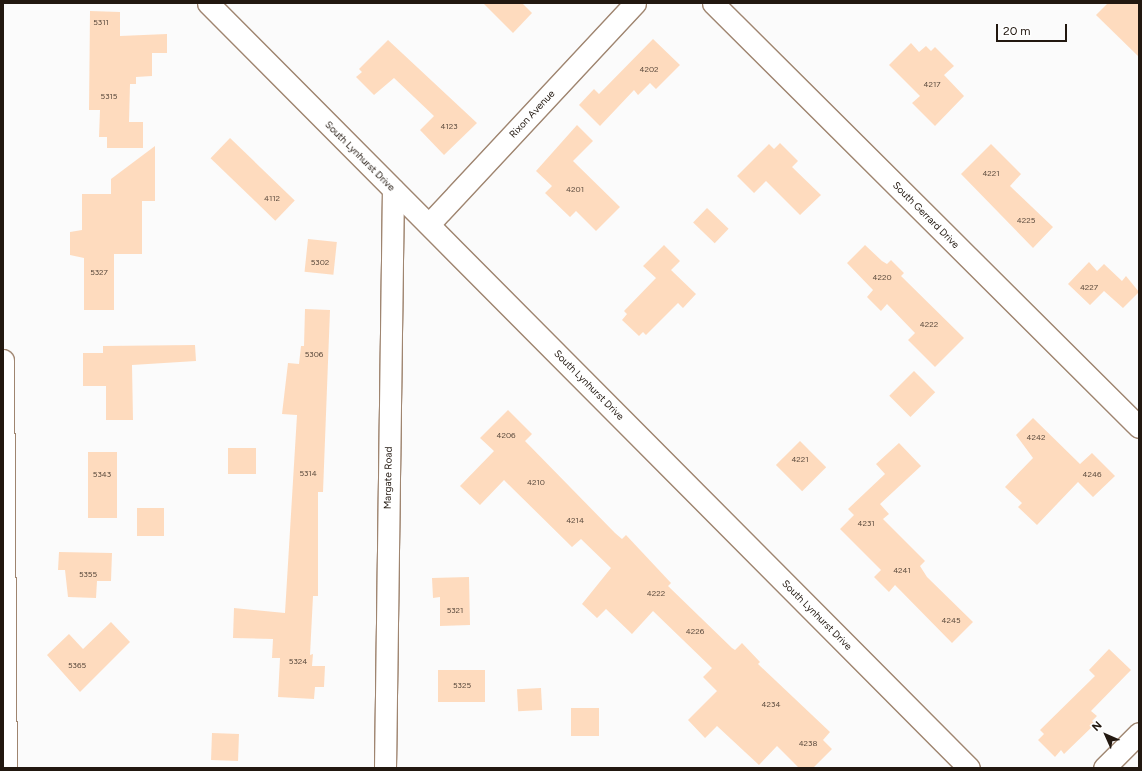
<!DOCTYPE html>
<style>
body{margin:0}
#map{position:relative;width:1142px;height:771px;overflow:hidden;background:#fbfbfb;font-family:Figtree,sans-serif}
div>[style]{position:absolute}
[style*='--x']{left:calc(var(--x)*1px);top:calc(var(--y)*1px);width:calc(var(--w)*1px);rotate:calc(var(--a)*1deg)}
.building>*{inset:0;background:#fedbbe;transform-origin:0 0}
.roads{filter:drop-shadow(1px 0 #9f8570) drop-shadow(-1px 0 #9f8570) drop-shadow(0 1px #9f8570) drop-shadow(0 -1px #9f8570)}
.minor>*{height:21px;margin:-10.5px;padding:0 10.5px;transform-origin:10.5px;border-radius:10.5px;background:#fff}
.tertiary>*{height:22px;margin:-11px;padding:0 11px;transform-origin:11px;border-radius:11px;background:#fff}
span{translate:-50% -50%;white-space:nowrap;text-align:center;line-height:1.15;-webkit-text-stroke:3px #fff;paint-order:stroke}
.number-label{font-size:8px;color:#59493c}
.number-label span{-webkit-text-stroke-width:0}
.street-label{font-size:10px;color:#221810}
.frame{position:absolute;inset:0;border:4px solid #221810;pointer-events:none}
.north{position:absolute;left:1086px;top:715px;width:40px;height:40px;-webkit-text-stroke:3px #fff;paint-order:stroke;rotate:315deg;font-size:11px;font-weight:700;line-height:16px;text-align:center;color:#221810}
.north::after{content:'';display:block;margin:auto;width:14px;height:18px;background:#221810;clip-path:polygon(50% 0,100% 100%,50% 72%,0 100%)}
.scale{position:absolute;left:996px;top:24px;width:71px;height:18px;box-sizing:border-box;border:2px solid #221810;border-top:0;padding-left:5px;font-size:12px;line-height:14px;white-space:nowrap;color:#221810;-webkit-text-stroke:3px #fff;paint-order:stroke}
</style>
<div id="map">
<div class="building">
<div style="clip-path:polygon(483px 3px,522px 3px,532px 13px,513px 33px)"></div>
<div style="clip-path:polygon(1108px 3px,1139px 3px,1139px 57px,1096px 15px)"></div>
<div style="clip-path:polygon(90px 11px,120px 12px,120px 36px,167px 34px,167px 53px,152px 53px,152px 76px,136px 77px,136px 84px,130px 84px,129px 122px,143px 122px,143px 148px,107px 148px,107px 137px,99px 137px,100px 110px,89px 110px)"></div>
<div style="clip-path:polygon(653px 39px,680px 65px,656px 89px,650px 83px,638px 95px,634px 90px,600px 126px,579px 105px,594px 89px,599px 94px)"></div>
<div style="clip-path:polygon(388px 40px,477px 123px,444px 155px,420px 130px,434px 116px,394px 78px,374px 95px,356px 77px,362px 72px,359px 69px)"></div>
<div style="clip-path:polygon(911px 43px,919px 52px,926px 46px,931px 51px,935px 47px,954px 66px,944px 75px,964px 96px,935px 126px,912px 103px,920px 96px,889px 65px)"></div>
<div style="clip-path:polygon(577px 125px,593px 141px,573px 161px,620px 207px,596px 231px,576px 211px,570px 217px,545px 193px,552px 186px,536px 171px)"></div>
<div style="left:230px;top:138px;width:90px;height:28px;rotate:44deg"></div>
<div style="clip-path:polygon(780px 143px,798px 161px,792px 167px,821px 195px,800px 215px,766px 181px,754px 193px,737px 176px,769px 144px,774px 149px)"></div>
<div style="clip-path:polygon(991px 144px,1021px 174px,1010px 186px,1053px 227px,1033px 248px,961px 174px)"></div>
<div style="clip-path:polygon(155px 146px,155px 201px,142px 201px,142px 254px,114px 254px,114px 310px,84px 310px,84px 258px,70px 255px,70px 232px,82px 230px,82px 194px,111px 194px,111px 179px)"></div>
<div style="left:707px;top:208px;width:30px;height:20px;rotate:44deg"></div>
<div style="left:308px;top:239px;width:29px;height:33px;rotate:6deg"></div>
<div style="clip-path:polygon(664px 245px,680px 261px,671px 270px,696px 294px,683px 308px,678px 303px,646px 335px,643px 332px,639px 336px,622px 320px,627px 314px,624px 311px,656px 278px,643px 266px)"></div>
<div style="clip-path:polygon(865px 245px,882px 261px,887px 264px,891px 260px,904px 273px,901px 276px,964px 338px,935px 367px,908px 340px,915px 333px,887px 304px,881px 311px,867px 297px,873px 290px,847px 263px)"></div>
<div style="clip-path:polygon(1089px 262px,1097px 271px,1104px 264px,1122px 281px,1126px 276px,1139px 292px,1123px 308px,1104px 291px,1090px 305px,1068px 284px)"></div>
<div style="clip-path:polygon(305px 309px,330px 310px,323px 492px,318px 492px,318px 596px,313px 596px,310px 655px,313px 654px,312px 666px,325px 666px,324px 687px,315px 687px,314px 699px,278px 697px,280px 658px,272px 658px,273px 639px,233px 638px,234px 608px,285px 613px,297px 415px,282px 414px,288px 363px,299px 364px,301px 346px,304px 346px)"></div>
<div style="clip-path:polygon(195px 345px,196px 361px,132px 365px,133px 420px,106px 420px,106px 386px,83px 386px,83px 353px,103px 353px,103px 346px)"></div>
<div style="left:914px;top:371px;width:30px;height:35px;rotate:45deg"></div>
<div style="clip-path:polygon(508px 410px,532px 434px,525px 441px,615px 533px,622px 539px,626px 535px,671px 583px,668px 586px,732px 648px,735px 650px,742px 643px,760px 662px,758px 664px,830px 732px,823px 740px,832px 749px,813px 768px,799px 768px,777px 746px,759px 765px,717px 726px,705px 738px,688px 720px,717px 691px,703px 677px,712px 668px,653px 611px,632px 634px,606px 609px,597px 618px,582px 604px,611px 568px,581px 539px,572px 547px,504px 480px,480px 505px,460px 486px,494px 451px,480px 438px)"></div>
<div style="clip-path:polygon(1033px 418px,1080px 464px,1092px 453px,1115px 476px,1093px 497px,1078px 482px,1037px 525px,1018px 507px,1022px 503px,1005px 487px,1033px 458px,1016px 435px)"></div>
<div style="left:800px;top:441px;width:37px;height:34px;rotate:45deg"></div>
<div style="clip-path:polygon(899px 443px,921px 466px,880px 504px,889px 514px,883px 519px,925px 561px,920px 566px,927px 577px,973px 622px,952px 643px,895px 585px,889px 592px,874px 577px,881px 570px,840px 529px,854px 515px,848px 509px,885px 474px,876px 464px)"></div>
<div style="left:228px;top:448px;width:28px;height:26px"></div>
<div style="left:88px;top:452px;width:29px;height:66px"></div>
<div style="left:137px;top:508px;width:27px;height:28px"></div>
<div style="clip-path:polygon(59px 552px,112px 553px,111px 581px,97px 581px,96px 598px,68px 597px,65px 570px,58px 570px)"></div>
<div style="clip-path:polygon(469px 577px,470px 625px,440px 626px,440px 597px,433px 598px,432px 578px)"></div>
<div style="clip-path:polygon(111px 622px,130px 642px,80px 692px,47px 655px,69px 634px,83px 649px)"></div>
<div style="clip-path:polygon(1109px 649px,1131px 670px,1091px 711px,1097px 716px,1092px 721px,1095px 724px,1064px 754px,1061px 750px,1055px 757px,1038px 740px,1044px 734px,1040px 730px,1095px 676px,1089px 670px)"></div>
<div style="left:438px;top:670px;width:47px;height:32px"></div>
<div style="left:541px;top:688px;width:22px;height:24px;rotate:87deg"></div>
<div style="left:571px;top:708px;width:28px;height:28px"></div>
<div style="left:212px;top:733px;width:27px;height:27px;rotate:2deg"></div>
</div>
<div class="roads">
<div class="minor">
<div style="--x:208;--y:3;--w:1079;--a:45.15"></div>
<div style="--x:713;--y:3;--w:601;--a:44.87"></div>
<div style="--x:429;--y:224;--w:302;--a:-47"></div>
<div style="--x:385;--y:768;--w:579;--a:-89.21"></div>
<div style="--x:1104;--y:768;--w:49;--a:-45"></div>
</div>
<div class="tertiary">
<div style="--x:3;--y:361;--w:407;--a:89.6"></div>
</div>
</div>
<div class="number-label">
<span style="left:101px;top:23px">5311</span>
<span style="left:649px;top:70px">4202</span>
<span style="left:932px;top:85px">4217</span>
<span style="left:109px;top:97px">5315</span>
<span style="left:449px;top:127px">4123</span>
<span style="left:991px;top:174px">4221</span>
<span style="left:575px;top:190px">4201</span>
<span style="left:272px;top:199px">4112</span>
<span style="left:1026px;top:221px">4225</span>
<span style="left:320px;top:263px">5302</span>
<span style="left:99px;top:273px">5327</span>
<span style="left:882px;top:278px">4220</span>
<span style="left:1089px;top:288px">4227</span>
<span style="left:929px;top:325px">4222</span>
<span style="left:314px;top:355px">5306</span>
<span style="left:506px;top:436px">4206</span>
<span style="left:1036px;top:438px">4242</span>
<span style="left:800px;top:460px">4221</span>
<span style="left:308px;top:474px">5314</span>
<span style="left:102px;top:475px">5343</span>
<span style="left:1092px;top:475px">4246</span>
<span style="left:536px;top:483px">4210</span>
<span style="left:575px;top:521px">4214</span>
<span style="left:866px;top:524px">4231</span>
<span style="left:902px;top:571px">4241</span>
<span style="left:88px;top:575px">5355</span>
<span style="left:656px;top:594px">4222</span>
<span style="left:455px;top:611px">5321</span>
<span style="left:951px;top:621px">4245</span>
<span style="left:695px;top:632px">4226</span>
<span style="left:298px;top:662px">5324</span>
<span style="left:77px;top:666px">5365</span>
<span style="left:462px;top:686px">5325</span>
<span style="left:771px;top:705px">4234</span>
<span style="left:808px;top:744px">4238</span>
</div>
<div class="street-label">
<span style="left:532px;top:114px;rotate:-47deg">Rixon Avenue</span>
<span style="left:360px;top:156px;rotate:45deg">South Lynhurst Drive</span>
<span style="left:926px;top:215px;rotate:45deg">South Gerrard Drive</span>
<span style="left:589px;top:385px;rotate:45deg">South Lynhurst Drive</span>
<span style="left:388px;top:478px;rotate:-89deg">Margate Road</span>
<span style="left:817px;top:615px;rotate:45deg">South Lynhurst Drive</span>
</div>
<div class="frame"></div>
<div class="north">N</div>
<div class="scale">20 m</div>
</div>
